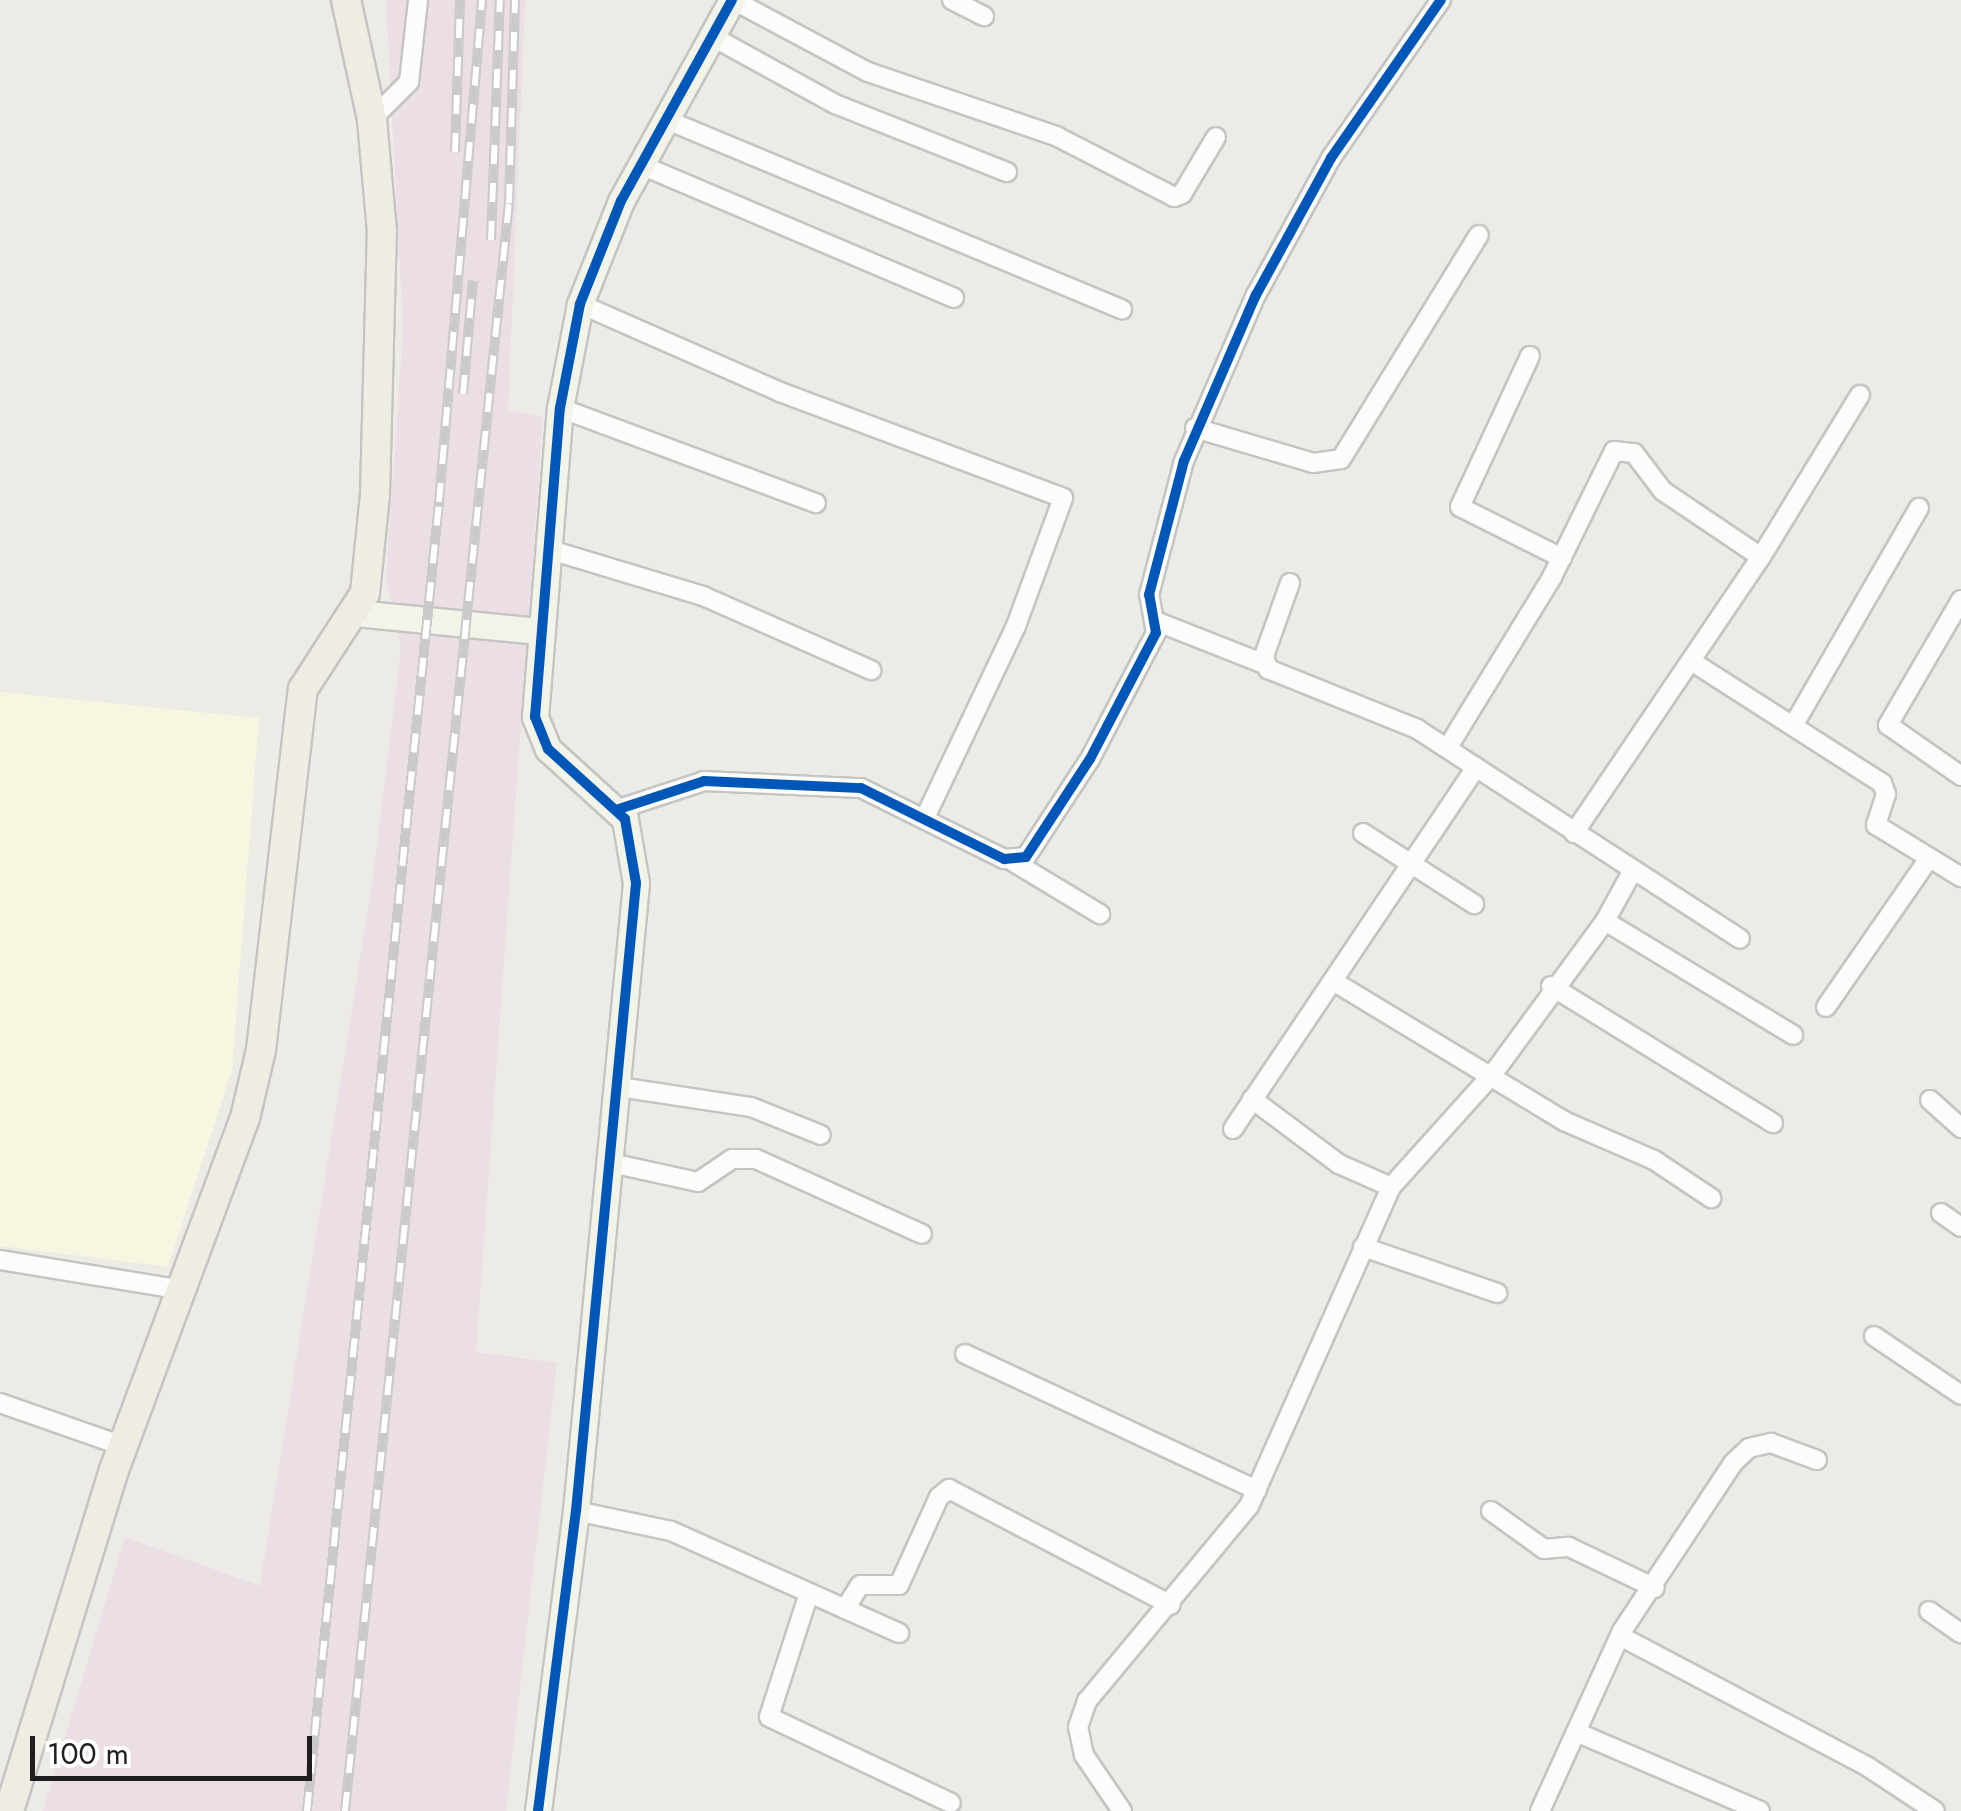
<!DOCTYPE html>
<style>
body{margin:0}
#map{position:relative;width:1961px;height:1811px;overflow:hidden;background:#edebe6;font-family:Jost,sans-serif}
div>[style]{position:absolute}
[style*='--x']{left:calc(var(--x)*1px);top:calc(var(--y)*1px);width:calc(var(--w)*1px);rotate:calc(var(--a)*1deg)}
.industrial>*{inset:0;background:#ebdee5}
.education>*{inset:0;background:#f6f6e1}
.roads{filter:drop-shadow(2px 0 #c5c4c2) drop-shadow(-2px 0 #c5c4c2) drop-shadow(0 2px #c5c4c2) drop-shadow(0 -2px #c5c4c2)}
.street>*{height:18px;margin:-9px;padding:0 9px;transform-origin:9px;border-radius:9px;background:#fcfcfb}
.secondary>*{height:25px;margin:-12.5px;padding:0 12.5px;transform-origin:12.5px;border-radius:12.5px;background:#f3f4e9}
.primary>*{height:28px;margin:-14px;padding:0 14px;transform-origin:14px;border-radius:14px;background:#f1ece3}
.rail>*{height:10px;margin-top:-5px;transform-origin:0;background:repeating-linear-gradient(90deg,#fff 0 19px,#cacac9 0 38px);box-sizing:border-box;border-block:2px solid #cacac9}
.cycleway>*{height:10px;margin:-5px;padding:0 5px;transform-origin:5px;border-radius:5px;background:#0057b8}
span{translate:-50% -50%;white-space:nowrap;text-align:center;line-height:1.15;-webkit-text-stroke:9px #fff;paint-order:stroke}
.scale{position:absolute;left:30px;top:1736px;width:282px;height:45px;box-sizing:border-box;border:5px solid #1e1e1e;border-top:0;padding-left:12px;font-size:30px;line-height:35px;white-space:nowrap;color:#1e1e1e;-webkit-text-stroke:8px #fff;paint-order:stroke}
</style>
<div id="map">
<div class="industrial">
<div style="clip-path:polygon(386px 0,525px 0,508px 410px,543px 417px,476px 1352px,557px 1363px,506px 1811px,43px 1811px,125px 1537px,260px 1586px,373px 878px,401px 648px,386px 579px,403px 328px)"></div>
</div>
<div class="education">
<div style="clip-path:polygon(0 692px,259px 718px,232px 1070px,168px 1267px,0 1246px)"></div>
</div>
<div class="roads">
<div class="street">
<div style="--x:733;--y:0;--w:153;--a:28.1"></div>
<div style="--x:868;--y:72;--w:199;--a:18.8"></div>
<div style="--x:1056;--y:136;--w:133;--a:27.3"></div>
<div style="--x:1174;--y:197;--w:9;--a:-21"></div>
<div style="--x:1182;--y:194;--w:66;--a:-59.2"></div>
<div style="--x:952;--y:0;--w:36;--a:27"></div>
<div style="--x:713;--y:37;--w:139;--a:28.8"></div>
<div style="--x:835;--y:104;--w:185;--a:21.6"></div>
<div style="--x:372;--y:119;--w:52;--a:-45"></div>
<div style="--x:409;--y:82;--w:82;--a:-83.7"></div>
<div style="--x:667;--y:120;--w:493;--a:22.6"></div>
<div style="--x:641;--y:165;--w:340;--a:23"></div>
<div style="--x:580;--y:304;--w:219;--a:23.7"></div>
<div style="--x:780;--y:392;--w:302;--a:20.5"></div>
<div style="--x:1063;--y:498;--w:136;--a:110.2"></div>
<div style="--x:1016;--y:626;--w:212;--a:115.4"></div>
<div style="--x:1530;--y:356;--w:166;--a:114.9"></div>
<div style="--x:1460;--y:507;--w:114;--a:26.6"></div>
<div style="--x:560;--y:408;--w:273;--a:20.4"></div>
<div style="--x:1195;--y:428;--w:123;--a:16.5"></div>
<div style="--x:1313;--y:463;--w:28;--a:-8"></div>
<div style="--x:1341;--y:459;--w:263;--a:-58.4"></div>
<div style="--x:547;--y:549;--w:163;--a:16.8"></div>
<div style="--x:703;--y:596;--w:184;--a:23.8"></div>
<div style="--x:1290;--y:583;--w:77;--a:109.6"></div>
<div style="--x:1264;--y:656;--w:14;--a:73"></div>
<div style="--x:1268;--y:669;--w:161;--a:21.9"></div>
<div style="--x:1417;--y:729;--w:385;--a:33"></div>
<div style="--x:1961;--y:600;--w:145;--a:120.3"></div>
<div style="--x:1888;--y:725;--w:89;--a:34.9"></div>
<div style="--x:1155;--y:621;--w:117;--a:21.5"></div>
<div style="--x:1691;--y:661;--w:227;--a:32.6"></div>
<div style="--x:1882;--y:783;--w:12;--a:70"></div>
<div style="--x:1886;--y:794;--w:33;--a:108"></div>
<div style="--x:1876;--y:825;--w:100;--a:31.5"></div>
<div style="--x:1793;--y:726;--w:252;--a:-60"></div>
<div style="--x:1448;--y:747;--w:199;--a:-58.5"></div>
<div style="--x:1552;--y:577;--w:140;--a:-63.8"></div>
<div style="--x:1614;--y:451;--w:20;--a:6"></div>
<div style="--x:1634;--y:453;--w:48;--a:52.7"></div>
<div style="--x:1663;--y:491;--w:118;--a:34"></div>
<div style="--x:619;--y:809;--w:89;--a:-18.2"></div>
<div style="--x:704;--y:781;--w:157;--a:2.6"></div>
<div style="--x:861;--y:788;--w:160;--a:26.4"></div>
<div style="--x:1004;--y:859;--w:22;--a:-5"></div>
<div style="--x:1026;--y:857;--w:117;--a:-56.9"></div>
<div style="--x:1090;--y:759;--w:142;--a:-62.4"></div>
<div style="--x:1156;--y:633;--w:39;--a:-100"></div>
<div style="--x:1149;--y:595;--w:138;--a:-75.4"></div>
<div style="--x:1184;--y:461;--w:181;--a:-66.6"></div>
<div style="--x:1256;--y:295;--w:156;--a:-61.3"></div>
<div style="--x:1331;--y:158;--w:193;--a:-55.2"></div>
<div style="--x:1363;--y:833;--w:132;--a:32.6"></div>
<div style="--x:1574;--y:833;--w:333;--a:-55.9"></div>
<div style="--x:1761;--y:557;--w:190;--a:-58.6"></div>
<div style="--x:1012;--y:861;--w:103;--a:31.1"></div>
<div style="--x:1605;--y:921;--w:220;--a:31.2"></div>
<div style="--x:1333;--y:981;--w:270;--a:31.2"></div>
<div style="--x:1564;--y:1121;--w:98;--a:23.4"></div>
<div style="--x:1654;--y:1160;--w:69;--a:33.7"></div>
<div style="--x:1551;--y:986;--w:261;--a:31.7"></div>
<div style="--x:1826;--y:1007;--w:181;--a:-55.3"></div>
<div style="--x:619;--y:1087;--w:134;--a:8.6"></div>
<div style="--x:751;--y:1107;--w:75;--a:21.8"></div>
<div style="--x:1252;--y:1099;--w:109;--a:36.8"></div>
<div style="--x:1339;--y:1164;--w:57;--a:23.9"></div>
<div style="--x:1930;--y:1100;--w:42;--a:42.1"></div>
<div style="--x:1233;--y:1129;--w:436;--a:-56.1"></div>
<div style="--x:611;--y:1163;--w:89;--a:12.3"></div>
<div style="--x:698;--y:1182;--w:41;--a:-34.1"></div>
<div style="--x:732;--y:1159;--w:24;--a:0"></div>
<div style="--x:756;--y:1159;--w:182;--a:24.3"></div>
<div style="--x:1941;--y:1213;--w:24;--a:35"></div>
<div style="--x:1363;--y:1247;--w:142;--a:18.9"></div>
<div style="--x:0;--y:1260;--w:185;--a:9.3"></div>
<div style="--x:1874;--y:1336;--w:105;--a:34.1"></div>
<div style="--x:965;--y:1354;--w:322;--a:25"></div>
<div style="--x:0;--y:1403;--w:130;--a:19.3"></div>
<div style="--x:576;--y:1511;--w:97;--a:11.9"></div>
<div style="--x:671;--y:1531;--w:250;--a:24.1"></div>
<div style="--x:1491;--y:1511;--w:65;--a:35.6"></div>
<div style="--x:1544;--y:1549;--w:25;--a:-5"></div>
<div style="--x:1569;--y:1547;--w:95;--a:25.5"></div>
<div style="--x:809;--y:1593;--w:130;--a:107.9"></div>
<div style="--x:769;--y:1717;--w:201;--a:25.3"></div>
<div style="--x:845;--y:1609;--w:28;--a:-58"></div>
<div style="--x:860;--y:1585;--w:39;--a:0"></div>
<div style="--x:899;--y:1585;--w:97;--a:-65.6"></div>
<div style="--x:939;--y:1497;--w:13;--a:-39"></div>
<div style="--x:949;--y:1489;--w:250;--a:27.6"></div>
<div style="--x:1929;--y:1611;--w:39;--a:35"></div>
<div style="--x:1620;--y:1636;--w:280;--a:27.8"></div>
<div style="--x:1868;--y:1767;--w:80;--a:33.3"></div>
<div style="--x:1576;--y:1732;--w:200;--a:23.2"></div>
<div style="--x:1122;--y:1811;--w:68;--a:-124.2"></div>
<div style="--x:1084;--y:1755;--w:29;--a:-102"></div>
<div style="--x:1078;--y:1727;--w:28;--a:-71"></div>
<div style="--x:1087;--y:1701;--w:254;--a:-50.3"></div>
<div style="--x:1249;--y:1506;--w:349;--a:-66"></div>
<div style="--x:1391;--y:1187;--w:151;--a:-48"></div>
<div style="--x:1492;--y:1075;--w:191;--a:-53.7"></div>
<div style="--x:1605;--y:921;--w:56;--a:-61.1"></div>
<div style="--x:1540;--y:1811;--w:198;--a:-65.5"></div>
<div style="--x:1622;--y:1631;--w:201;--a:-56.5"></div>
<div style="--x:1733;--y:1463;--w:22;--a:-43"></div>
<div style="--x:1749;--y:1448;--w:23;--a:-13"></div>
<div style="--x:1771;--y:1443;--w:49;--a:20.3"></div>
</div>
<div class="secondary">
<div style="--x:355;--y:613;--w:185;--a:5.6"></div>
<div style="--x:538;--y:1811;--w:302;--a:-82.8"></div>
<div style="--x:576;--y:1511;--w:631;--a:-84.54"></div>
<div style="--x:636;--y:883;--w:65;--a:-99.8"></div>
<div style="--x:625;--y:819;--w:104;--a:-137.7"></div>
<div style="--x:548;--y:749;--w:35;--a:-112"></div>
<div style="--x:535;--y:717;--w:310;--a:-85.4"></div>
<div style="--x:560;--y:408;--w:106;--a:-79.1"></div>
<div style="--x:580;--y:304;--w:111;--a:-68.3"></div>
<div style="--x:621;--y:201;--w:230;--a:-61.1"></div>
</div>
<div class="primary">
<div style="--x:9;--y:1811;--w:357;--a:-72.9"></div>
<div style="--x:114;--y:1470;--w:376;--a:-69.6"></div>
<div style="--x:245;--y:1118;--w:70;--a:-76.8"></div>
<div style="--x:261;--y:1050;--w:363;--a:-83.4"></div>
<div style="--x:303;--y:689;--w:114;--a:-57.1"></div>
<div style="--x:365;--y:593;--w:100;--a:-84.2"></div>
<div style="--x:375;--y:494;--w:262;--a:-88.5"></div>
<div style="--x:382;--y:232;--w:113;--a:-95.1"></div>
<div style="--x:372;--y:119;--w:122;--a:-102.3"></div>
</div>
</div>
<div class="rail">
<div style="--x:455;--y:152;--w:152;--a:-88.1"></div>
<div style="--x:491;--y:240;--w:240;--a:-87.9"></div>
<div style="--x:463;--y:394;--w:114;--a:-85"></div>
<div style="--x:307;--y:1811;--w:1316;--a:-84.24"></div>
<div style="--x:439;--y:502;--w:504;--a:-85.1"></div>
<div style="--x:345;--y:1811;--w:1616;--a:-84.18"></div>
<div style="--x:509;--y:203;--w:203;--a:-88.3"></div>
</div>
<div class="cycleway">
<div style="--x:619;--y:809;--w:89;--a:-18.2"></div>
<div style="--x:704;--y:781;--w:157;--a:2.6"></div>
<div style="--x:861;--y:788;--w:160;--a:26.4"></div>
<div style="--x:1004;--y:859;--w:22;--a:-5"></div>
<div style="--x:1026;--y:857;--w:117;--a:-56.9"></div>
<div style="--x:1090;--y:759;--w:142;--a:-62.4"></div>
<div style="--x:1156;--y:633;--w:39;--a:-100"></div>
<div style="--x:1149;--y:595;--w:138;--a:-75.4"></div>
<div style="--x:1184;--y:461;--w:181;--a:-66.6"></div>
<div style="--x:1256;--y:295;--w:156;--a:-61.3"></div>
<div style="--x:1331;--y:158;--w:193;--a:-55.2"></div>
<div style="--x:538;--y:1811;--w:302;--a:-82.8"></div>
<div style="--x:576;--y:1511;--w:631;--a:-84.54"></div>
<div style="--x:636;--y:883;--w:65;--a:-99.8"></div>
<div style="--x:625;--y:819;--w:104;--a:-137.7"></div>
<div style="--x:548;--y:749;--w:35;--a:-112"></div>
<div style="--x:535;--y:717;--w:310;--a:-85.4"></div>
<div style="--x:560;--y:408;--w:106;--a:-79.1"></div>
<div style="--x:580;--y:304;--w:111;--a:-68.3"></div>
<div style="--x:621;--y:201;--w:230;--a:-61.1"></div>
</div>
<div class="scale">100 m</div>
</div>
